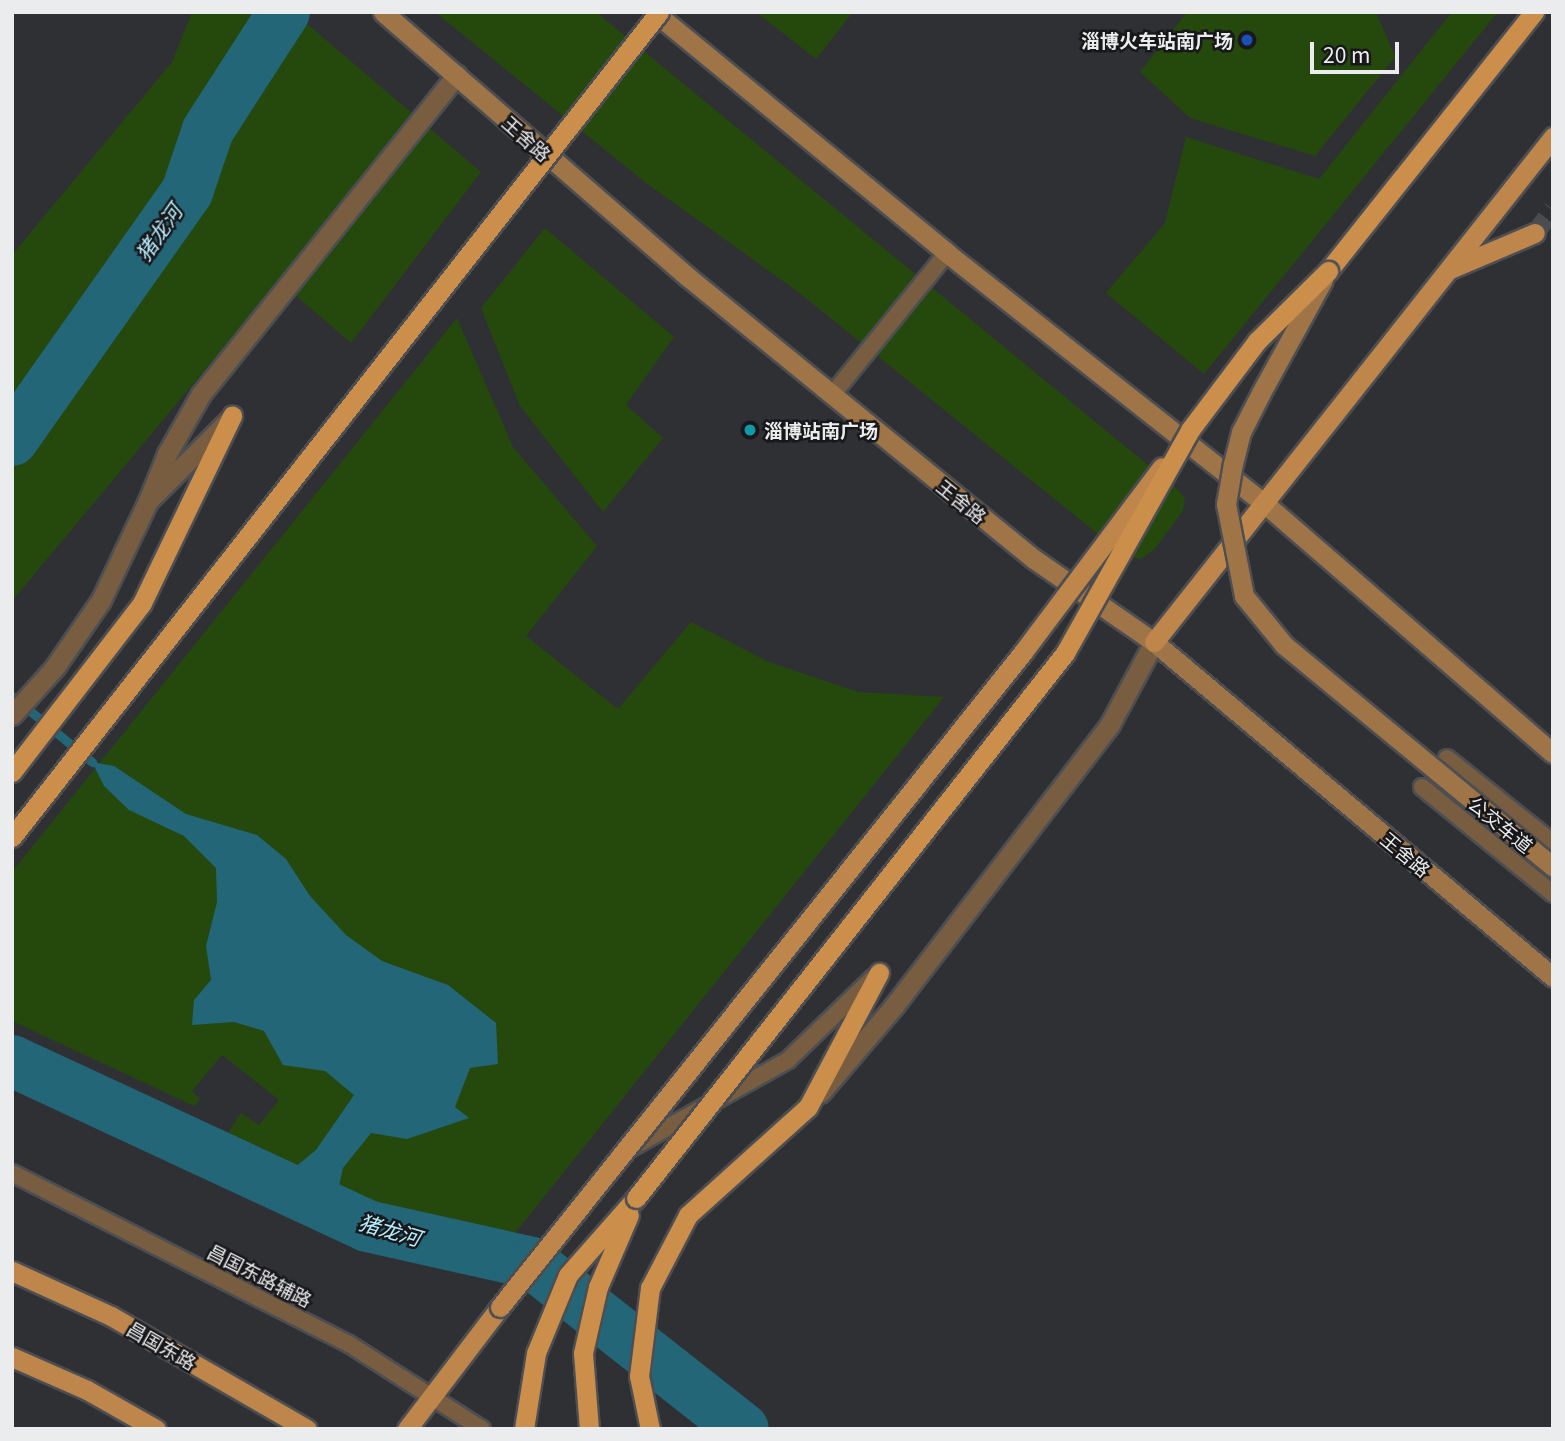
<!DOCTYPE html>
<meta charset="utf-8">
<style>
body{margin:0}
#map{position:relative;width:1565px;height:1441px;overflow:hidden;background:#2f3034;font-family:Georgia,"Noto Sans SC",serif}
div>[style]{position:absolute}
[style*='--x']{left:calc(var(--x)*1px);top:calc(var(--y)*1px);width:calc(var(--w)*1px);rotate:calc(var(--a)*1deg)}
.green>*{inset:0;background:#25480d}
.water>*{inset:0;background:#226678}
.stream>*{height:9px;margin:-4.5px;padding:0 4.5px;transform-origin:4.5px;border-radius:4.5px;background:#226678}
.river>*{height:52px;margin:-26px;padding:0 26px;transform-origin:26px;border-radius:26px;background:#226678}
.primary-tunnel>*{height:19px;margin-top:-9.5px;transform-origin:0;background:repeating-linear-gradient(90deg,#4b4c50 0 19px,transparent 0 29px)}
.roads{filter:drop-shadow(2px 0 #4d4e52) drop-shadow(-2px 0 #4d4e52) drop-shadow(0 2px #4d4e52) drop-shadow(0 -2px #4d4e52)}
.service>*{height:16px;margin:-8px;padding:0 8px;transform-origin:8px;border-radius:8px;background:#785d41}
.minor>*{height:19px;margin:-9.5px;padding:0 9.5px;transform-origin:9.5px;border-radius:9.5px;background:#785d41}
.secondary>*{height:19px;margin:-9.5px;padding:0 9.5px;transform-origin:9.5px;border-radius:9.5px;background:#9f7447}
.primary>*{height:19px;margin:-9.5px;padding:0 9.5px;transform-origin:9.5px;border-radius:9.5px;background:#be864a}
.trunk>*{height:19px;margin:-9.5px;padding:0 9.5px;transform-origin:9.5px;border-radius:9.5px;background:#cc8e4b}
.bridges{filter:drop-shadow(2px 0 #4d4e52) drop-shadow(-2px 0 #4d4e52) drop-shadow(0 2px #4d4e52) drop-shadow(0 -2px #4d4e52)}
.secondary-bridge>*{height:19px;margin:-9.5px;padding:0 9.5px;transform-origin:9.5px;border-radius:9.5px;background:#9f7447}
.primary-bridge>*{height:19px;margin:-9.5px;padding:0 9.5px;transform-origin:9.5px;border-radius:9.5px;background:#be864a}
.trunk-bridge>*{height:19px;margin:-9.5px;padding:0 9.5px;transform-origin:9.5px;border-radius:9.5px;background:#cc8e4b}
.dots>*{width:19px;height:19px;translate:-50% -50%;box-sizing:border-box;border:4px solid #18181a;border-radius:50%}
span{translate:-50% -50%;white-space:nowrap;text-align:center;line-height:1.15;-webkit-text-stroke:5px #18181a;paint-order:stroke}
.poi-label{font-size:19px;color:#ebecee;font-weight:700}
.right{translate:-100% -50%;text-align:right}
.left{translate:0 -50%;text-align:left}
.street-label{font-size:19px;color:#ebecee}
.water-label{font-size:21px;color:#b6edfe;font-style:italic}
.frame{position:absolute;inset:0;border:14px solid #ebecee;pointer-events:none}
.scale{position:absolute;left:1310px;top:42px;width:89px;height:32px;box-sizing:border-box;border:4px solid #ebecee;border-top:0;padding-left:9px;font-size:21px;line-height:24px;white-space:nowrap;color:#ebecee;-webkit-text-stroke:5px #18181a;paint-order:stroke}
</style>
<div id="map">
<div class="green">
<div style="clip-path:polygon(192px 12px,293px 12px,481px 172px,351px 343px,279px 281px,12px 601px,12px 255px,172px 62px)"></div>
<div style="clip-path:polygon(435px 12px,596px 12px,1176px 488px,1185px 498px,1183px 511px,1154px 550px,1140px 559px,1125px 556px,797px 291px,646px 183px)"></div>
<div style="clip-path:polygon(756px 12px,853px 12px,816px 59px)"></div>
<div style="clip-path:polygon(1187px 12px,1376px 12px,1395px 57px,1315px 156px,1190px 118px,1140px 72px)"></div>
<div style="clip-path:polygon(1452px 12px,1498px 12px,1204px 374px,1106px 293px,1165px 223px,1186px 137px,1319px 179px)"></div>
<div style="clip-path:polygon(545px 228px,674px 337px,626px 405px,663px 438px,603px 512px,520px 406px,481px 308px)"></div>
<div style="clip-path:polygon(457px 318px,513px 447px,597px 546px,526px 636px,618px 709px,691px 622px,769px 662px,858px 692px,944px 697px,515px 1233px,400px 1219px,227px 1135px,241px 1113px,259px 1125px,279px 1100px,222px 1055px,192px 1091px,200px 1099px,194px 1106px,12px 1021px,12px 872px)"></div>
</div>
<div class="water">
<div style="clip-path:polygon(92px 762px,114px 766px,186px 814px,257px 835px,286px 859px,310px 896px,346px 935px,382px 961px,448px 985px,496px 1023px,498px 1064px,470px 1068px,455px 1107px,469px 1118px,407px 1139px,371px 1133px,343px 1168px,337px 1195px,342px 1214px,261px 1177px,288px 1173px,316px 1150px,354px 1095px,325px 1071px,283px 1065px,264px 1031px,234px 1022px,192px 1025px,194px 1000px,211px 980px,206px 946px,217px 902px,216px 868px,184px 836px,129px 810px,104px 786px)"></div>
</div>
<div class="stream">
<div style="--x:12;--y:696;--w:104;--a:39.5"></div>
</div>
<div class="river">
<div style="--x:12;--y:440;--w:304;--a:-54.8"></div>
<div style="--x:187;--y:192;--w:65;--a:-71.3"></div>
<div style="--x:208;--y:130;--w:140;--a:-57.2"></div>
<div style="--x:12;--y:1061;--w:391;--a:24.9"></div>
<div style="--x:367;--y:1226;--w:169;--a:12.6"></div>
<div style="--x:532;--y:1263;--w:268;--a:38.2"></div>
</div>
<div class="primary-tunnel">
<div style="--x:1535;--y:233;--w:30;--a:-53"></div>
</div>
<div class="roads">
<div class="service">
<div style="--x:832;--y:395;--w:183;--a:-51"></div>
<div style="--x:1447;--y:758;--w:136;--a:38.7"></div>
<div style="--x:1422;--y:787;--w:169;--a:39.2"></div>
<div style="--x:629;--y:1149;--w:182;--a:-29.2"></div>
<div style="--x:788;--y:1060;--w:118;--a:-44"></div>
<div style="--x:12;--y:1173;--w:378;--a:26.9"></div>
<div style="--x:349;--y:1344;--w:158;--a:32.6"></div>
</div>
<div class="minor">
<div style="--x:148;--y:501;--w:51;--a:-68"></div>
<div style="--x:167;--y:454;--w:69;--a:-60.5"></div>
<div style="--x:201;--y:394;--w:409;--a:-51.3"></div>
<div style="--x:12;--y:715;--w:64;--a:-48.1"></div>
<div style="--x:55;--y:667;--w:81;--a:-55.5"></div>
<div style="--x:101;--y:600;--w:110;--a:-64.6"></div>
<div style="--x:148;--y:501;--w:115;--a:-45"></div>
<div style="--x:820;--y:1093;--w:114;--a:-49.6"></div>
<div style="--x:894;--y:1006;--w:355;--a:-52.5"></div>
<div style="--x:1110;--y:724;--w:93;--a:-61.8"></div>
</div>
<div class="secondary">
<div style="--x:383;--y:12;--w:404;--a:41"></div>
<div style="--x:688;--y:277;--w:446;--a:39.2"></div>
<div style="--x:1034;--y:559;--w:146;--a:34.7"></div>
<div style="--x:1154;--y:642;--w:521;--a:40.02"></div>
<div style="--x:654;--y:12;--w:379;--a:39.4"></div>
<div style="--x:947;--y:253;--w:404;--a:38.3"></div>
<div style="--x:1264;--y:503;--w:382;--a:40.9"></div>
</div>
<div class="primary">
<div style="--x:1450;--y:269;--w:92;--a:-23"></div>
<div style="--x:1154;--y:642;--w:644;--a:-51.69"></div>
<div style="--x:12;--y:1271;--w:109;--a:24.4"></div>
<div style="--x:111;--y:1316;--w:226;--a:30"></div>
<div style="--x:12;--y:1357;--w:82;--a:23.7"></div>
<div style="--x:87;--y:1390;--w:79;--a:29.5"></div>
<div style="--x:407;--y:1429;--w:153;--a:-52.7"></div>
</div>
<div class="trunk">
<div style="--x:1328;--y:271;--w:331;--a:-51.5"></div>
<div style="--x:12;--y:772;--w:213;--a:-52.4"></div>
<div style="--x:142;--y:603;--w:208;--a:-64.3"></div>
<div style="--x:524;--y:1429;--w:77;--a:-81"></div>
<div style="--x:536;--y:1353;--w:84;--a:-67.7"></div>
<div style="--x:568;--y:1275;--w:103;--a:-48.6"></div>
<div style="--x:589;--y:1429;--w:76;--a:-94.5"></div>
<div style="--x:583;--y:1353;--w:68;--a:-77.2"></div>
<div style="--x:598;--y:1287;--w:78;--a:-66.7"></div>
<div style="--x:650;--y:1429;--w:54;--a:-101.7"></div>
<div style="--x:639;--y:1376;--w:89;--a:-82.9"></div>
<div style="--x:650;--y:1288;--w:82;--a:-62.5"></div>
<div style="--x:688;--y:1215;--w:161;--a:-42"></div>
<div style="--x:808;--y:1107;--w:152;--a:-62.1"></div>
</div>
</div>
<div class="bridges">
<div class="secondary-bridge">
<div style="--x:1323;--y:280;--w:129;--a:118.8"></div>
<div style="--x:1261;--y:393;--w:44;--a:117.1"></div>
<div style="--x:1241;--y:432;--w:32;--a:104"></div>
<div style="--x:1233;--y:463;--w:42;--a:99.7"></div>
<div style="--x:1226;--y:504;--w:94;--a:78.9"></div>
<div style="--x:1244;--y:596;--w:63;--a:50.8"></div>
<div style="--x:1284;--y:645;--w:349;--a:39.5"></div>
</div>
<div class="primary-bridge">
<div style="--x:500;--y:1307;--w:838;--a:-51.39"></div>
<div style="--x:1023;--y:652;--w:231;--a:-53.1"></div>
</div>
<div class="trunk-bridge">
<div style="--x:12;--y:837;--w:1048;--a:-51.89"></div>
<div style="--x:636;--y:1198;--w:694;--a:-51.79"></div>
<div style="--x:1065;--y:653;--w:256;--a:-60.7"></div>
<div style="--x:1190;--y:430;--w:111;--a:-53"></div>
<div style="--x:1257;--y:341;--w:100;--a:-44.6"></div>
</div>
</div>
<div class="dots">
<div style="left:1247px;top:40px;background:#1a4fb4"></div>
<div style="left:750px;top:430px;background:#0f9aa8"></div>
</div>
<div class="poi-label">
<span class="right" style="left:1233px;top:40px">淄博火车站南广场</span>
<span class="left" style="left:764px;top:430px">淄博站南广场</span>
</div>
<div class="street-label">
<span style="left:527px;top:138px;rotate:42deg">王舍路</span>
<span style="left:962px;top:501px;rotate:39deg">王舍路</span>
<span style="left:1501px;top:824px;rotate:39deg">公交车道</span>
<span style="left:1406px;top:854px;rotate:40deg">王舍路</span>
<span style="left:260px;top:1275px;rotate:27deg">昌国东路辅路</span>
<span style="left:162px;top:1345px;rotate:30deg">昌国东路</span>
</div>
<div class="water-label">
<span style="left:158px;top:232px;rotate:-55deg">猪龙河</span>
<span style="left:390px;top:1229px;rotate:16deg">猪龙河</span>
</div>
<div class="frame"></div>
<div class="scale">20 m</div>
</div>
